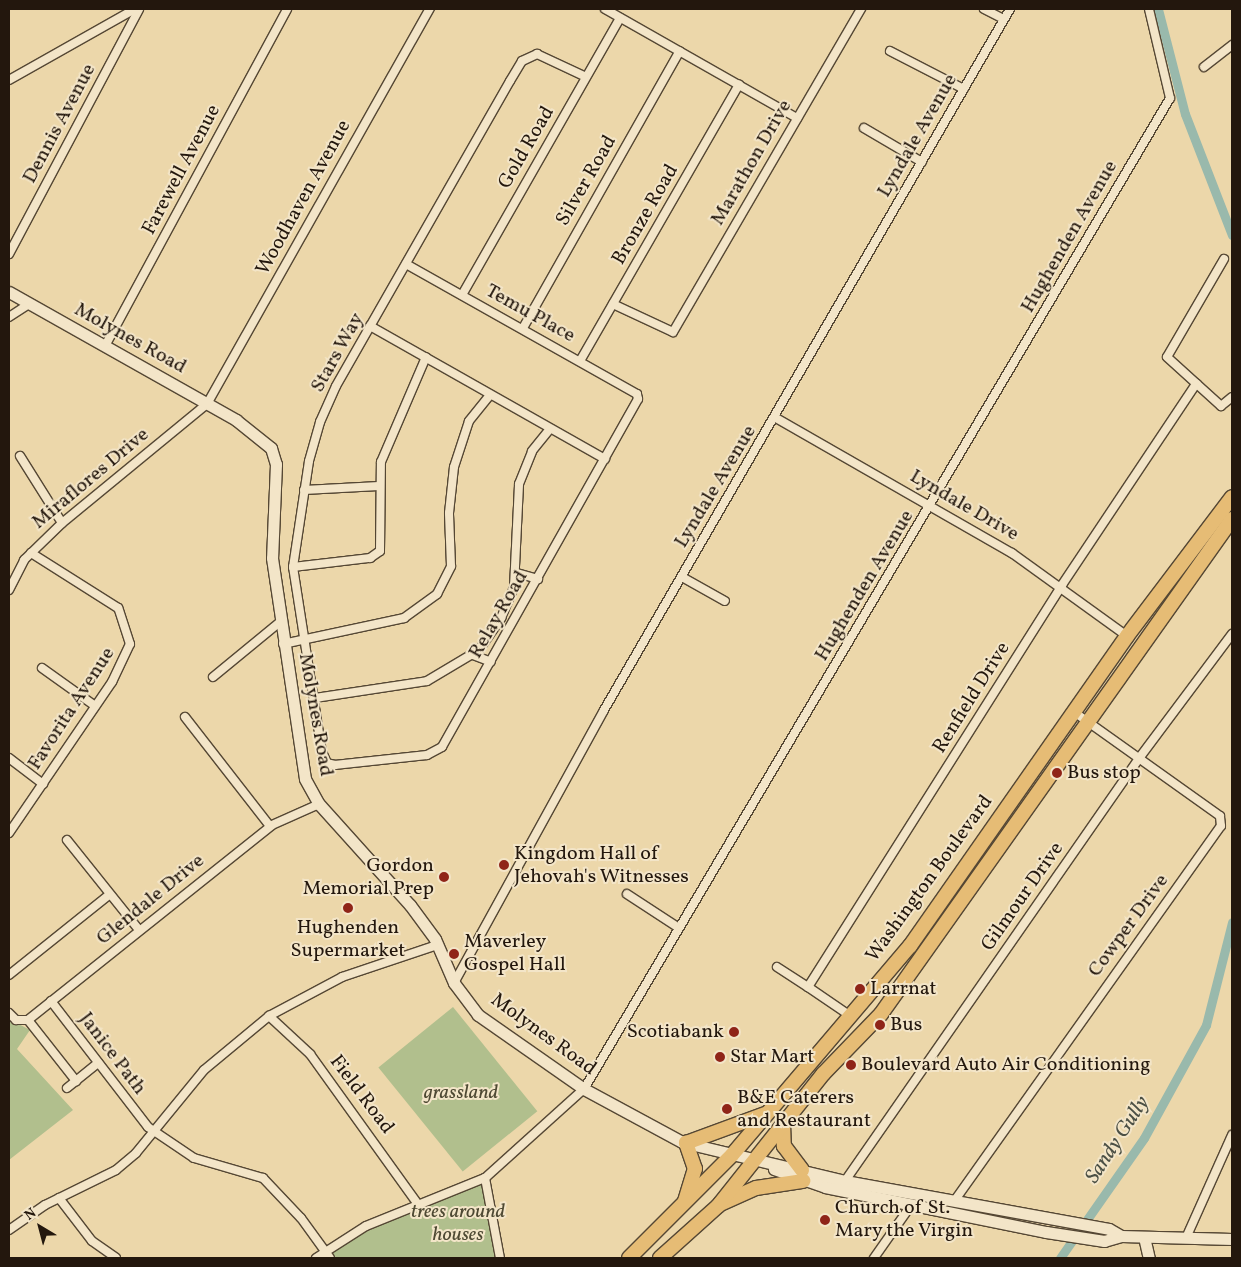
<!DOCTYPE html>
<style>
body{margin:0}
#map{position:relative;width:1241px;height:1267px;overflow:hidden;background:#ecd7aa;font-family:Vollkorn,serif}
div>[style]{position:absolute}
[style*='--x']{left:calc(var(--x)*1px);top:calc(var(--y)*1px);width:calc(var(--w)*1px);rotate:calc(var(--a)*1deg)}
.green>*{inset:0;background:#b1bf8d;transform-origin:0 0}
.canal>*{height:9px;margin:-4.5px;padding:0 4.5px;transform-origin:4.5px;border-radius:4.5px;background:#99b9ac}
.roads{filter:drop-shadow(1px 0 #554734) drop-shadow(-1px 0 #554734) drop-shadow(0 1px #554734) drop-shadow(0 -1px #554734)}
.street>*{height:8px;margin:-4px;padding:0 4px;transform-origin:4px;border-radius:4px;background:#f3e5c8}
.secondary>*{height:11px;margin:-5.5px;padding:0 5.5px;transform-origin:5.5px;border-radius:5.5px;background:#f3e5c8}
.highway>*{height:14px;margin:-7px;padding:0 7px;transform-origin:7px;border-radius:7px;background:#e6bc75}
.dots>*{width:14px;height:14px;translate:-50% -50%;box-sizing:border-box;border:2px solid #f3e5c8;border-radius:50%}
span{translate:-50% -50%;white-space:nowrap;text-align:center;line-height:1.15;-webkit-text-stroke:4px #f3e5c8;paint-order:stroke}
.street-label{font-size:20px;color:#23170d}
.poi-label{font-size:20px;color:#23170d}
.left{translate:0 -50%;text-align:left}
.right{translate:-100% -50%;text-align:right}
.park-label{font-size:20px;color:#4e4933;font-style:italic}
.water-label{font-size:21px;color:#4c5045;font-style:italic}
.frame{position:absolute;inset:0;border:10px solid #23170d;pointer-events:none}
.north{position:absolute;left:15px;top:1202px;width:50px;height:50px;-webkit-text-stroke:4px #f3e5c8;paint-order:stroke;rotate:323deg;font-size:14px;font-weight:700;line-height:20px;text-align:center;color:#23170d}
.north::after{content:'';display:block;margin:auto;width:18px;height:22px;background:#23170d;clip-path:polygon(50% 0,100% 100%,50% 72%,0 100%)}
</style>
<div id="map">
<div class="green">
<div style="left:453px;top:1007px;width:134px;height:96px;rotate:51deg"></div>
<div style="clip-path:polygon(9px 1019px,30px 1030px,17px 1049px,73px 1110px,9px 1160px)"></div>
<div style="clip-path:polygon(485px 1178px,500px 1258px,333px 1258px,328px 1251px,366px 1226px)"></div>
</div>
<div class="canal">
<div style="--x:1158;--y:9;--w:108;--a:75.6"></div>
<div style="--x:1185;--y:114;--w:130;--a:68.8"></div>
<div style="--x:1060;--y:1258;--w:146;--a:-55"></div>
<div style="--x:1144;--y:1138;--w:129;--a:-61.2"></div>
<div style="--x:1206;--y:1025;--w:106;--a:-75.8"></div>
</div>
<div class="roads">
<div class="street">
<div style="--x:605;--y:9;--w:221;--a:29.6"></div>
<div style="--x:984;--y:9;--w:22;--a:27"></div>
<div style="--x:890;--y:51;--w:83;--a:27.2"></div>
<div style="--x:1204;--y:67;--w:36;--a:-38"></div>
<div style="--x:9;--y:80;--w:145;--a:-29.4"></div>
<div style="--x:864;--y:128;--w:67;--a:30.4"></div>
<div style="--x:9;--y:254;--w:277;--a:-62"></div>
<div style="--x:1224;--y:259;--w:113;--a:120.2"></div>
<div style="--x:1167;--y:357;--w:73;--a:42.2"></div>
<div style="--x:1221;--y:406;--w:14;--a:-39"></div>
<div style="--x:406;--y:264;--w:265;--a:29.4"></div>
<div style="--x:637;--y:394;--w:5;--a:79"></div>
<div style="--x:638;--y:399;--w:399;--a:119.4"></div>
<div style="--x:442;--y:747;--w:17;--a:152"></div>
<div style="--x:427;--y:755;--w:93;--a:173.8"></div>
<div style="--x:335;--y:765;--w:8;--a:-166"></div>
<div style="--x:327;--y:763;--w:12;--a:-114"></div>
<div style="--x:322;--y:752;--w:187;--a:-98.9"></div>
<div style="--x:293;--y:567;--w:107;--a:-81.4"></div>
<div style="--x:309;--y:461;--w:41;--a:-74.2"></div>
<div style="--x:320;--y:422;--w:39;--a:-66"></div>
<div style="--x:336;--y:386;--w:351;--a:-60.3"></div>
<div style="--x:510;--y:81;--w:23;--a:-59"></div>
<div style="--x:522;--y:61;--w:17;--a:-25"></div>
<div style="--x:537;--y:54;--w:54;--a:25.1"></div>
<div style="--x:462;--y:295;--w:319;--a:-60.3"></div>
<div style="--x:613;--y:304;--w:66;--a:25"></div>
<div style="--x:673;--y:332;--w:374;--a:-59.8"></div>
<div style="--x:9;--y:317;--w:24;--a:-33"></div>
<div style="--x:370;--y:326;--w:270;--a:29.5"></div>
<div style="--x:523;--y:328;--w:318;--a:-60.5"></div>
<div style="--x:105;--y:346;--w:383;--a:-61.6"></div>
<div style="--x:580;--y:361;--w:319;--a:-60.1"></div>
<div style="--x:776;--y:418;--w:272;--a:29.8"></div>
<div style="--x:1012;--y:553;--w:142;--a:35.8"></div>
<div style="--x:20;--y:456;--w:79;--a:57.9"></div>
<div style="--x:304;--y:490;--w:75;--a:-3.1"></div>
<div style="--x:293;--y:567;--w:78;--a:-6.7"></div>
<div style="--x:370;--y:558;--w:12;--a:-35"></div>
<div style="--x:380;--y:551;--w:89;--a:-89.4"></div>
<div style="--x:381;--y:462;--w:114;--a:-66.8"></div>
<div style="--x:517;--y:573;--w:22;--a:16"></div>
<div style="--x:682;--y:577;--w:49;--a:29.2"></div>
<div style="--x:9;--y:590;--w:34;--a:-63"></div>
<div style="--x:24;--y:560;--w:53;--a:-44.2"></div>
<div style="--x:62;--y:523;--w:188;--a:-39.4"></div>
<div style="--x:207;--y:404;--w:454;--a:-60.6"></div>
<div style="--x:283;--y:644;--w:124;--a:-12.1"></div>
<div style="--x:404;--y:618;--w:41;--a:-36"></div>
<div style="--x:437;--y:594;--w:31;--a:-63"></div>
<div style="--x:451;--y:566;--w:53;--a:-92.2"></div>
<div style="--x:449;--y:513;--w:46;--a:-83.8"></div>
<div style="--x:454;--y:467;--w:48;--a:-71.9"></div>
<div style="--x:469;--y:421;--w:33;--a:-51"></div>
<div style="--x:473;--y:655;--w:19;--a:21"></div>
<div style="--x:42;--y:668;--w:65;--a:35.6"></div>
<div style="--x:213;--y:677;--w:87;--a:-39.4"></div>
<div style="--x:315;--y:698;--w:113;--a:-8.6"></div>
<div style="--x:427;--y:681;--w:61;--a:-30.8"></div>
<div style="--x:479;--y:650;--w:39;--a:-55"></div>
<div style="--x:501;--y:618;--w:34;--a:-67"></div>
<div style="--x:514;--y:587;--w:103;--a:-87.2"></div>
<div style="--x:519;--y:484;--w:35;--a:-68"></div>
<div style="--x:532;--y:451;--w:28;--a:-51"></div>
<div style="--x:185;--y:717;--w:138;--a:52.1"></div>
<div style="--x:9;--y:758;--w:43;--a:37.4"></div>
<div style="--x:9;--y:833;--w:183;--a:-55.7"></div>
<div style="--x:112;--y:682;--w:42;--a:-64.7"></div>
<div style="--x:130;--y:644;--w:38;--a:-108"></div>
<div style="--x:118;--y:608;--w:103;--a:-147.7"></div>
<div style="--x:67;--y:840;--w:115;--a:51.3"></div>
<div style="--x:627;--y:894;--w:62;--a:33.2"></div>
<div style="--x:777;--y:967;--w:37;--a:33"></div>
<div style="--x:9;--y:975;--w:129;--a:-38.7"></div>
<div style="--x:454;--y:983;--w:311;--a:-61.2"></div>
<div style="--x:604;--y:710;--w:810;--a:-59.92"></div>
<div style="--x:51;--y:1001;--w:159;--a:52.4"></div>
<div style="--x:148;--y:1127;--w:55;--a:34"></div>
<div style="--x:194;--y:1158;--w:72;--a:16.2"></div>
<div style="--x:263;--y:1178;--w:55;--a:46.5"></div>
<div style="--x:301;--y:1218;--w:49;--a:54.1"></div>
<div style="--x:9;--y:1013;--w:10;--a:45"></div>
<div style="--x:16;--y:1020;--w:12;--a:0"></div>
<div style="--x:28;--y:1020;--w:312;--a:-38.6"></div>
<div style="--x:272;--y:825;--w:51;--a:-24.1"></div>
<div style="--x:269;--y:1016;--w:56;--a:42.8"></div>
<div style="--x:310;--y:1054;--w:183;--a:54.3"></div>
<div style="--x:852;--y:1017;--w:53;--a:-145.7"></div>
<div style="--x:808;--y:987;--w:476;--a:-57.7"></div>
<div style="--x:1062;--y:585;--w:242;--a:-56.3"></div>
<div style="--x:28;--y:1020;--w:78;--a:51.8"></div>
<div style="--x:67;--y:1088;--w:40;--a:-39"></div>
<div style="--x:485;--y:1178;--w:81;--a:79.4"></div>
<div style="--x:845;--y:1181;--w:517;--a:-55.17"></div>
<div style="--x:1140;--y:757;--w:154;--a:-53.2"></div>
<div style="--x:59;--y:1198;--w:54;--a:52.5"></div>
<div style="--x:92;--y:1241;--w:29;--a:35"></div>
<div style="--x:955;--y:1200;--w:459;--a:-54.6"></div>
<div style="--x:1221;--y:826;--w:10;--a:-96"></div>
<div style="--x:1220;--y:816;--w:181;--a:-144.5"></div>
<div style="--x:9;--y:1230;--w:44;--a:-34.8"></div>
<div style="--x:45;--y:1205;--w:79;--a:-26.2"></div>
<div style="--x:116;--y:1170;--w:26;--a:-40"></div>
<div style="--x:136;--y:1153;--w:107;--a:-50.7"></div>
<div style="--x:204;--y:1070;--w:85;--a:-39.7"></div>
<div style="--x:269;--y:1016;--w:83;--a:-28.1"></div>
<div style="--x:342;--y:977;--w:100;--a:-18.6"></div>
<div style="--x:1186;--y:1238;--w:113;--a:-65.9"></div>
<div style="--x:316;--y:1258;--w:59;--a:-32.6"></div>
<div style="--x:366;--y:1226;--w:128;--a:-22"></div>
<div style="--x:485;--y:1178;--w:133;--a:-42"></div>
<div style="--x:584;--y:1089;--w:1151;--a:-59.4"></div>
<div style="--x:1170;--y:98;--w:91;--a:-103.3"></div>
<div style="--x:874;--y:1258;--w:66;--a:-54.9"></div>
</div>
<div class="secondary">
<div style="--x:9;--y:292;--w:261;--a:29.4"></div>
<div style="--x:236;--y:420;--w:45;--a:38.7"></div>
<div style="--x:271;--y:448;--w:17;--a:73"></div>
<div style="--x:276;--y:464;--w:94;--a:92.4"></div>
<div style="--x:272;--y:558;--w:223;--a:81.5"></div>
<div style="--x:305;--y:779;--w:29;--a:61"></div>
<div style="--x:319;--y:804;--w:136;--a:48"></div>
<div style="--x:410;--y:905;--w:42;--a:53.7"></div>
<div style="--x:435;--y:939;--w:48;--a:66.6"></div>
<div style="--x:454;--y:983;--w:40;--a:53"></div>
<div style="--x:478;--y:1015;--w:129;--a:34.9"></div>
<div style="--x:584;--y:1089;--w:111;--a:28.4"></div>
<div style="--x:682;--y:1142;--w:168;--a:13.5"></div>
<div style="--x:845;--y:1181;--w:268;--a:10.3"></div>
<div style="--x:1109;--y:1229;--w:14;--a:30"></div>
<div style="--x:774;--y:1169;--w:54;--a:19.4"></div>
<div style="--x:825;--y:1187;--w:226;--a:11.5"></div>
<div style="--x:1046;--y:1232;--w:59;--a:8.8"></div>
<div style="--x:1104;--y:1241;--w:18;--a:-16"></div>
<div style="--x:1121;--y:1236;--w:111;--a:1.5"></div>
<div style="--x:1144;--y:1237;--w:22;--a:77"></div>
</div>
<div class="highway">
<div style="--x:783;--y:1123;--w:23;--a:88"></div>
<div style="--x:784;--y:1146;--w:30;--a:53"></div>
<div style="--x:685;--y:1201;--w:34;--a:-73"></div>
<div style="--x:695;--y:1169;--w:28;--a:-109"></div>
<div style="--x:686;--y:1143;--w:84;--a:-20.2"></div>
<div style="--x:720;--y:1204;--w:39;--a:-24"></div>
<div style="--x:756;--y:1188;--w:48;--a:-8.5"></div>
<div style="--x:629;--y:1258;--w:146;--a:-45"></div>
<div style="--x:732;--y:1155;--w:275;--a:-49.6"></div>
<div style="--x:910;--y:946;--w:378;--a:-55"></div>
<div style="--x:1127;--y:636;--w:174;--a:-52.9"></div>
<div style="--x:660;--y:1258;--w:78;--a:-41.9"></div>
<div style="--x:718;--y:1206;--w:169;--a:-51.5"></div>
<div style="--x:823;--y:1074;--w:83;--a:-46"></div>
<div style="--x:881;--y:1014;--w:607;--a:-54.66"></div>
</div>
</div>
<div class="dots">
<div style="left:1057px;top:773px;background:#8f2418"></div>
<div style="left:504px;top:865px;background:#8f2418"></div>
<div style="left:444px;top:877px;background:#8f2418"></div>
<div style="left:348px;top:908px;background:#8f2418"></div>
<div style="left:454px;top:954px;background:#8f2418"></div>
<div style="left:860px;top:989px;background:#8f2418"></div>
<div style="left:880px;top:1025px;background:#8f2418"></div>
<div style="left:734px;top:1032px;background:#8f2418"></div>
<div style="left:720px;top:1057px;background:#8f2418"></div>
<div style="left:851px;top:1065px;background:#8f2418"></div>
<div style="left:727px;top:1109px;background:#8f2418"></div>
<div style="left:825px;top:1220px;background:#8f2418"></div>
</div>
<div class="street-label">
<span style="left:60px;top:124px;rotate:-62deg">Dennis Avenue</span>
<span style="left:918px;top:136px;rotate:-60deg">Lyndale Avenue</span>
<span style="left:527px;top:148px;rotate:-60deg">Gold Road</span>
<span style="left:752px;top:163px;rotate:-60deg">Marathon Drive</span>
<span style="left:182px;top:170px;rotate:-62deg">Farewell Avenue</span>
<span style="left:587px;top:181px;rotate:-60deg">Silver Road</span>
<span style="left:304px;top:198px;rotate:-61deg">Woodhaven Avenue</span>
<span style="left:646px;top:215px;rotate:-60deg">Bronze Road</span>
<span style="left:1070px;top:237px;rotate:-60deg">Hughenden Avenue</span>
<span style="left:530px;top:314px;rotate:29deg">Temu Place</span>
<span style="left:130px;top:339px;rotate:29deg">Molynes Road</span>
<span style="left:338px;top:353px;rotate:-61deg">Stars Way</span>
<span style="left:91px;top:479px;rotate:-40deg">Miraflores Drive</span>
<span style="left:716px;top:487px;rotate:-59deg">Lyndale Avenue</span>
<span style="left:964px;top:506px;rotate:30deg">Lyndale Drive</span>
<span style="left:865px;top:586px;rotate:-59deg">Hughenden Avenue</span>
<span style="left:499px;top:615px;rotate:-60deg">Relay Road</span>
<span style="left:972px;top:698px;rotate:-58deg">Renfield Drive</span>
<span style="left:72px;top:709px;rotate:-57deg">Favorita Avenue</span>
<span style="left:315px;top:715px;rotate:80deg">Molynes Road</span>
<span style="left:930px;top:879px;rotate:-54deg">Washington Boulevard</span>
<span style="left:1023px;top:897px;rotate:-55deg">Gilmour Drive</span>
<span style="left:151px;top:900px;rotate:-39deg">Glendale Drive</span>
<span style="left:1129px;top:926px;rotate:-54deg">Cowper Drive</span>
<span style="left:543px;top:1035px;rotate:36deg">Molynes Road</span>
<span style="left:112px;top:1054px;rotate:53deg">Janice Path</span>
<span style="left:361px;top:1095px;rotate:53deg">Field Road</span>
</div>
<div class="poi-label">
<span class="left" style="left:1067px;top:773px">Bus stop</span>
<span class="left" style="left:514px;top:866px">Kingdom Hall of<br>Jehovah's Witnesses</span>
<span class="right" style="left:434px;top:878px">Gordon<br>Memorial Prep</span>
<span style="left:348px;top:940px">Hughenden<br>Supermarket</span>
<span class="left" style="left:464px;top:954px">Maverley<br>Gospel Hall</span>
<span class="left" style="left:870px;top:989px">Larrnat</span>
<span class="left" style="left:890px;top:1025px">Bus</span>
<span class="right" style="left:724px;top:1032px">Scotiabank</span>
<span class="left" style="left:730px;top:1057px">Star Mart</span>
<span class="left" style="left:861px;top:1065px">Boulevard Auto Air Conditioning</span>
<span class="left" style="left:737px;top:1110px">B&amp;E Caterers<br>and Restaurant</span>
<span class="left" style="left:835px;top:1220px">Church of St.<br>Mary the Virgin</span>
</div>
<div class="park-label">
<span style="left:461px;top:1093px">grassland</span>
<span style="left:458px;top:1224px">trees around<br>houses</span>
</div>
<div class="water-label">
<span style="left:1118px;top:1140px;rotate:-57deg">Sandy Gully</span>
</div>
<div class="frame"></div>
<div class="north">N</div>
</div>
